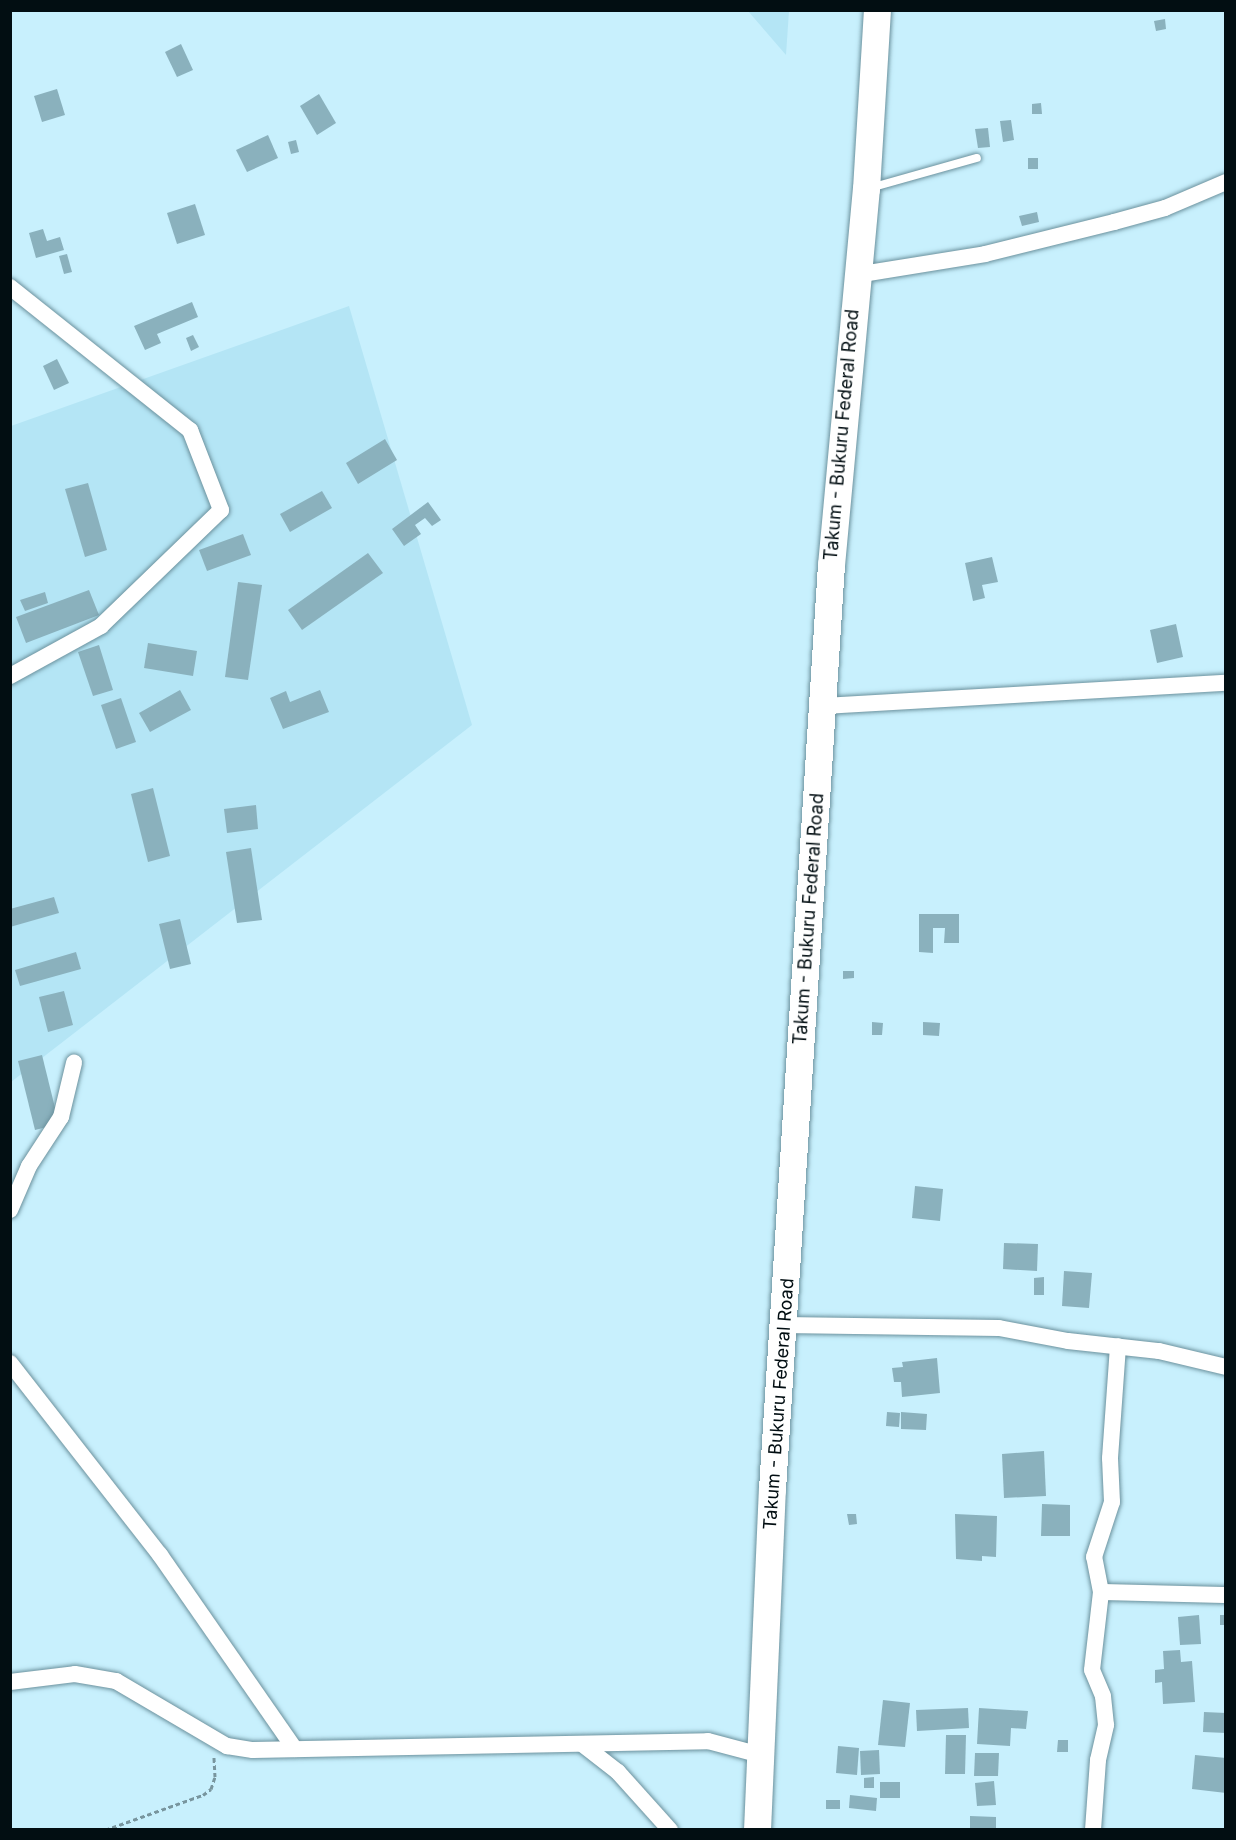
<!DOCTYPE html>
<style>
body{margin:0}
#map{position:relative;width:1236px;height:1840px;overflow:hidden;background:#c8f0fd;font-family:Inter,sans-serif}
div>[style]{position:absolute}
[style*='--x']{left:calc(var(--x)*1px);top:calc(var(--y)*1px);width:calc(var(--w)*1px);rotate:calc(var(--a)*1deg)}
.built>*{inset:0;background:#b4e5f5}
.building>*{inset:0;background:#8ab1bd}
.path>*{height:3px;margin-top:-1.5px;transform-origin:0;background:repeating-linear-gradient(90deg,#78959e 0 4.5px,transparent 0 7.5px)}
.roads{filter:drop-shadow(0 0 2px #6b919d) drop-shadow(0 0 2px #6b919d)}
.lane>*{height:8px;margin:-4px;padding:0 4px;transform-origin:4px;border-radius:4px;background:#fff}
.street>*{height:16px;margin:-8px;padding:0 8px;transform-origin:8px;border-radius:8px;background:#fff}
.primary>*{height:27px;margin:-13.5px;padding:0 13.5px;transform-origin:13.5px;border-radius:13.5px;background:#fff}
span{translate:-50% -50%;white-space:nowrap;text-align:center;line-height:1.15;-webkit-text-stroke:4.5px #fff;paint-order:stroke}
.street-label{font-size:18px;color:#020e12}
.frame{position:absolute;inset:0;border:12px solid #020e12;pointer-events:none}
</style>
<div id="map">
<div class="built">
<div style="clip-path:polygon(748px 11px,789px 11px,786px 55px)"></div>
<div style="clip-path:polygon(349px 306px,472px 725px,11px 1082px,11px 426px)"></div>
</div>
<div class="building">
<div style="clip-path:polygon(1165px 19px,1166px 29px,1156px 31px,1154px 21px)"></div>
<div style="clip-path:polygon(181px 44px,193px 70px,177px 77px,165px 52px)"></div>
<div style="clip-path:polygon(57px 89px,65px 115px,42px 122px,34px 96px)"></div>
<div style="clip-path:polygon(319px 94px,336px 123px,317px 135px,300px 106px)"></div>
<div style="clip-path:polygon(1041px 103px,1042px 114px,1032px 114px,1032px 104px)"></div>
<div style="clip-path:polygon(1011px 120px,1014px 140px,1003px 142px,1000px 121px)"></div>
<div style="clip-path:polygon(988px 128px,990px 147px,978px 148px,975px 129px)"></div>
<div style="clip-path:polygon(268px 135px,278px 158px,247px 172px,236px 150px)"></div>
<div style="clip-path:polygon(296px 140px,299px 152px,291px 154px,288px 142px)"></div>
<div style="clip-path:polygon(1028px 158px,1038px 158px,1038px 169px,1028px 169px)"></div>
<div style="clip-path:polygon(195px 204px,205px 235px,177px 244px,167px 213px)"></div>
<div style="clip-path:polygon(1037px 212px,1039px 222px,1022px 226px,1019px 216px)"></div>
<div style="clip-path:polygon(43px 229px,47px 241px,60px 237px,64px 250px,36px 258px,29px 233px)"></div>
<div style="clip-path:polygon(67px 254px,72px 272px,64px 274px,59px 256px)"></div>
<div style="clip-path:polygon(192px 302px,198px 317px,157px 334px,161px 343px,145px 350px,134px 326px)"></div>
<div style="clip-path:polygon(193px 335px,199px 347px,191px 351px,186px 338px)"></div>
<div style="clip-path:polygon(57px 359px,69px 383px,54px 390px,43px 366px)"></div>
<div style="clip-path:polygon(385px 439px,397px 460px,358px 484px,346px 463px)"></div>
<div style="clip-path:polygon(88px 483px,107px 550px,85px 557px,65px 489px)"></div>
<div style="clip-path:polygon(322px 491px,332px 508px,290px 532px,280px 514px)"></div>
<div style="clip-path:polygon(428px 502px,441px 520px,432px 526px,425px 518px,415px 525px,421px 534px,404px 546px,392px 529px)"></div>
<div style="clip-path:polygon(243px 534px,251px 555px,207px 571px,199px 550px)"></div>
<div style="clip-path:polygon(368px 553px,383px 573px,302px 630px,288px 610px)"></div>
<div style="clip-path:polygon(992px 557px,998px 582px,982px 585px,985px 598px,973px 601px,965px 563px)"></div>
<div style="clip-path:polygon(238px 582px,262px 585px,248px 680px,225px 677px)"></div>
<div style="clip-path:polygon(89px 590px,99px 615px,26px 643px,16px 617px)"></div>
<div style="clip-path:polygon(45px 592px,48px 603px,25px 611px,20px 600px)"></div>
<div style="clip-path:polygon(1176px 624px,1183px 657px,1157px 663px,1150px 630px)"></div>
<div style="clip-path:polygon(148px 643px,197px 651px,193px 676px,144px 668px)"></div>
<div style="clip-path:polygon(99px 645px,113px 690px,93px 696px,78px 652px)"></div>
<div style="clip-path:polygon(180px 690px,191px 710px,150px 732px,139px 713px)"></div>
<div style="clip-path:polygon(320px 690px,329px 712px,283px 729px,270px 698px,286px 691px,290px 702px)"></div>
<div style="clip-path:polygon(121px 698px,136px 742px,116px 749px,101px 705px)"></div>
<div style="clip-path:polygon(153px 788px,170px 856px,148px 862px,131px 794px)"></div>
<div style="clip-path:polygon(256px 805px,258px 829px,227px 833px,224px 809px)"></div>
<div style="clip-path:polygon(251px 848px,262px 920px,237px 923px,226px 852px)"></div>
<div style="clip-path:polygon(54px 897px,59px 913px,10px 927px,10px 909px)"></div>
<div style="clip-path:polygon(919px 914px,959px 914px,959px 943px,944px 943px,945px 928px,933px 928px,933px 953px,919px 952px)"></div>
<div style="clip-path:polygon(180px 919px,191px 964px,170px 969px,159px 924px)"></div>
<div style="clip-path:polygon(76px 952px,81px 969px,20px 986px,15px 970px)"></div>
<div style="clip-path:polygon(843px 971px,854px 971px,854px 978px,843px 979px)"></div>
<div style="clip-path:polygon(64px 991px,73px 1025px,48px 1032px,39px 997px)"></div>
<div style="clip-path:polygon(872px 1022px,883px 1023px,882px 1035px,872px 1035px)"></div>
<div style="clip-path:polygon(923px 1022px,940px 1023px,939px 1036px,923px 1035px)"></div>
<div style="clip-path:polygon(42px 1055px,59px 1124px,35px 1130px,18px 1061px)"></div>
<div style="clip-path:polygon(915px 1186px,943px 1189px,940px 1221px,912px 1218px)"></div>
<div style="clip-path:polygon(1004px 1243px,1038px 1244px,1037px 1271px,1003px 1269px)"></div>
<div style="clip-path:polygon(1064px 1271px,1092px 1273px,1089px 1308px,1062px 1306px)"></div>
<div style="clip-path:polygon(1044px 1277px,1044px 1295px,1034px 1295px,1034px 1278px)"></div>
<div style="clip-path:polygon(937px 1358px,940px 1393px,902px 1397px,901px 1382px,894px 1382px,892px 1368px,903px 1367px,902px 1362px)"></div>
<div style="clip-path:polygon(887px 1412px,900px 1413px,899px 1427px,886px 1426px)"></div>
<div style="clip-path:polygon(901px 1412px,927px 1414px,926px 1430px,901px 1429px)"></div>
<div style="clip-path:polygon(1044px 1451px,1046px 1496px,1004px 1498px,1002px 1454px)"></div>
<div style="clip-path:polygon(1042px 1504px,1070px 1505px,1070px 1536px,1041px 1536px)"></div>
<div style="clip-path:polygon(847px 1514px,856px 1514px,857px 1524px,849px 1525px)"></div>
<div style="clip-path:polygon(955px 1514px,997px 1516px,996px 1557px,982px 1556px,982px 1561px,956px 1559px)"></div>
<div style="clip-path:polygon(1199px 1615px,1201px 1644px,1180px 1645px,1178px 1617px)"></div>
<div style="clip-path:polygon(1220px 1615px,1226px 1615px,1226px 1625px,1220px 1625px)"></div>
<div style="clip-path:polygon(1180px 1650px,1181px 1662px,1192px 1661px,1195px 1702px,1163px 1704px,1162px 1682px,1155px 1683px,1155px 1670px,1164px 1669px,1163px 1651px)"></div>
<div style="clip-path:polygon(883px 1700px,910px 1703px,905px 1747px,878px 1745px)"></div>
<div style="clip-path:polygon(968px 1708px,969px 1728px,917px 1731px,916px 1710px)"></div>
<div style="clip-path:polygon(979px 1708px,1028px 1711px,1026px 1729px,1011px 1728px,1010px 1746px,977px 1744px)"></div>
<div style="clip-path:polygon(1204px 1712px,1226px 1713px,1226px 1733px,1203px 1732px)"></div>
<div style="clip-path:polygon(946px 1735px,966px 1735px,965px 1774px,945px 1774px)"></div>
<div style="clip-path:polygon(1058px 1740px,1068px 1740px,1068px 1752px,1057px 1752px)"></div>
<div style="clip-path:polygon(838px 1746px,859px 1748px,857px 1775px,836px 1773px)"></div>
<div style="clip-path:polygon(879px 1750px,880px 1774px,861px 1775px,860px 1751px)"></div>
<div style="clip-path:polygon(975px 1753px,999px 1753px,998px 1776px,974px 1776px)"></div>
<div style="clip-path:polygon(1195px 1755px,1226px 1758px,1226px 1793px,1192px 1789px)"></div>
<div style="clip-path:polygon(874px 1777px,874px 1788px,864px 1788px,864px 1778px)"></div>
<div style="clip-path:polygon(994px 1781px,996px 1805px,977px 1806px,975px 1783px)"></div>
<div style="clip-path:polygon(880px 1782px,900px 1782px,900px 1798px,880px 1798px)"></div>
<div style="clip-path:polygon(850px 1795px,877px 1798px,876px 1811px,849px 1808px)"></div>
<div style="clip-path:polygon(826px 1800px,840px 1800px,840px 1809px,826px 1809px)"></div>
<div style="clip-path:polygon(970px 1816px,996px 1817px,996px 1830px,970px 1829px)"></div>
</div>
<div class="path">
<div style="--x:105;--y:1830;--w:104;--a:-19.7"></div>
<div style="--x:203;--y:1795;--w:10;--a:-37"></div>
<div style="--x:211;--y:1789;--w:13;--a:-72"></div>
<div style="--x:215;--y:1777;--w:21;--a:-93"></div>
</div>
<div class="roads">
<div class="lane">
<div style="--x:870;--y:188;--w:111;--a:-15.7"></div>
</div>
<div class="street">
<div style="--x:856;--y:275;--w:131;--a:-9.2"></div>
<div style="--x:985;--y:254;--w:133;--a:-13.9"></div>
<div style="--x:1114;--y:222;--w:53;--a:-15.4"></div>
<div style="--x:1165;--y:208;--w:66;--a:-23.1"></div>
<div style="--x:10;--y:287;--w:230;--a:38.5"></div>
<div style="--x:190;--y:430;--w:86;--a:68.8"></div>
<div style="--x:221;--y:510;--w:167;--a:136"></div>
<div style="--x:101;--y:626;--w:104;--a:151.2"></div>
<div style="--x:823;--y:706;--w:404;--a:-3.3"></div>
<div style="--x:10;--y:1210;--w:48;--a:-66.6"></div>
<div style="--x:29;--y:1166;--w:59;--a:-56.9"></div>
<div style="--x:61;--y:1117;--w:56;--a:-76.5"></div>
<div style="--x:783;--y:1325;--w:216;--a:0.8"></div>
<div style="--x:999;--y:1328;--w:70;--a:10.7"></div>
<div style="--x:1068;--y:1341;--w:92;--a:6.3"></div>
<div style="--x:1159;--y:1351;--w:69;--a:13.4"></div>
<div style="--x:10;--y:1363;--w:244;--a:52"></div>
<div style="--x:160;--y:1555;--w:236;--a:55.2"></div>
<div style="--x:1101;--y:1592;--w:125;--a:1.4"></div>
<div style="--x:10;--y:1682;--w:65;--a:-7"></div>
<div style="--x:75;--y:1674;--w:42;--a:9.7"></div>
<div style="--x:116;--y:1681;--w:129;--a:30.4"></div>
<div style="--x:227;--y:1746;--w:26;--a:9"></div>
<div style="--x:253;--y:1750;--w:455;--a:-1.1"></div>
<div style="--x:708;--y:1741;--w:55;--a:14.8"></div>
<div style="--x:582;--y:1744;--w:46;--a:37.9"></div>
<div style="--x:618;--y:1772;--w:78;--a:48.1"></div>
<div style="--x:1093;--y:1830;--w:70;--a:-85.9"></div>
<div style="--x:1098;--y:1760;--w:36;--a:-77"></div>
<div style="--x:1106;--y:1725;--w:29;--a:-96"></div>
<div style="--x:1103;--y:1696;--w:28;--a:-113"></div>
<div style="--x:1092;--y:1670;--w:79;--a:-83.4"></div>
<div style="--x:1101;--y:1592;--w:36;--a:-101"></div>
<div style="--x:1094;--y:1557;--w:58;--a:-71.9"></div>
<div style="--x:1112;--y:1502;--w:44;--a:-92.6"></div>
<div style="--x:1110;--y:1458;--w:112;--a:-85.9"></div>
</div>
<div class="primary">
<div style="--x:757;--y:1830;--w:341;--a:-87.5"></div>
<div style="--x:772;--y:1489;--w:926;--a:-86.35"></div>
<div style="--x:831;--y:565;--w:378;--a:-84.7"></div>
<div style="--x:866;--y:189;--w:179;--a:-86.5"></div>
</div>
</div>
<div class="street-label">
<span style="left:842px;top:435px;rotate:-85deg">Takum - Bukuru Federal Road</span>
<span style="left:809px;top:919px;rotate:-86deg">Takum - Bukuru Federal Road</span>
<span style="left:779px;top:1404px;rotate:-86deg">Takum - Bukuru Federal Road</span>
</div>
<div class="frame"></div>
</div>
